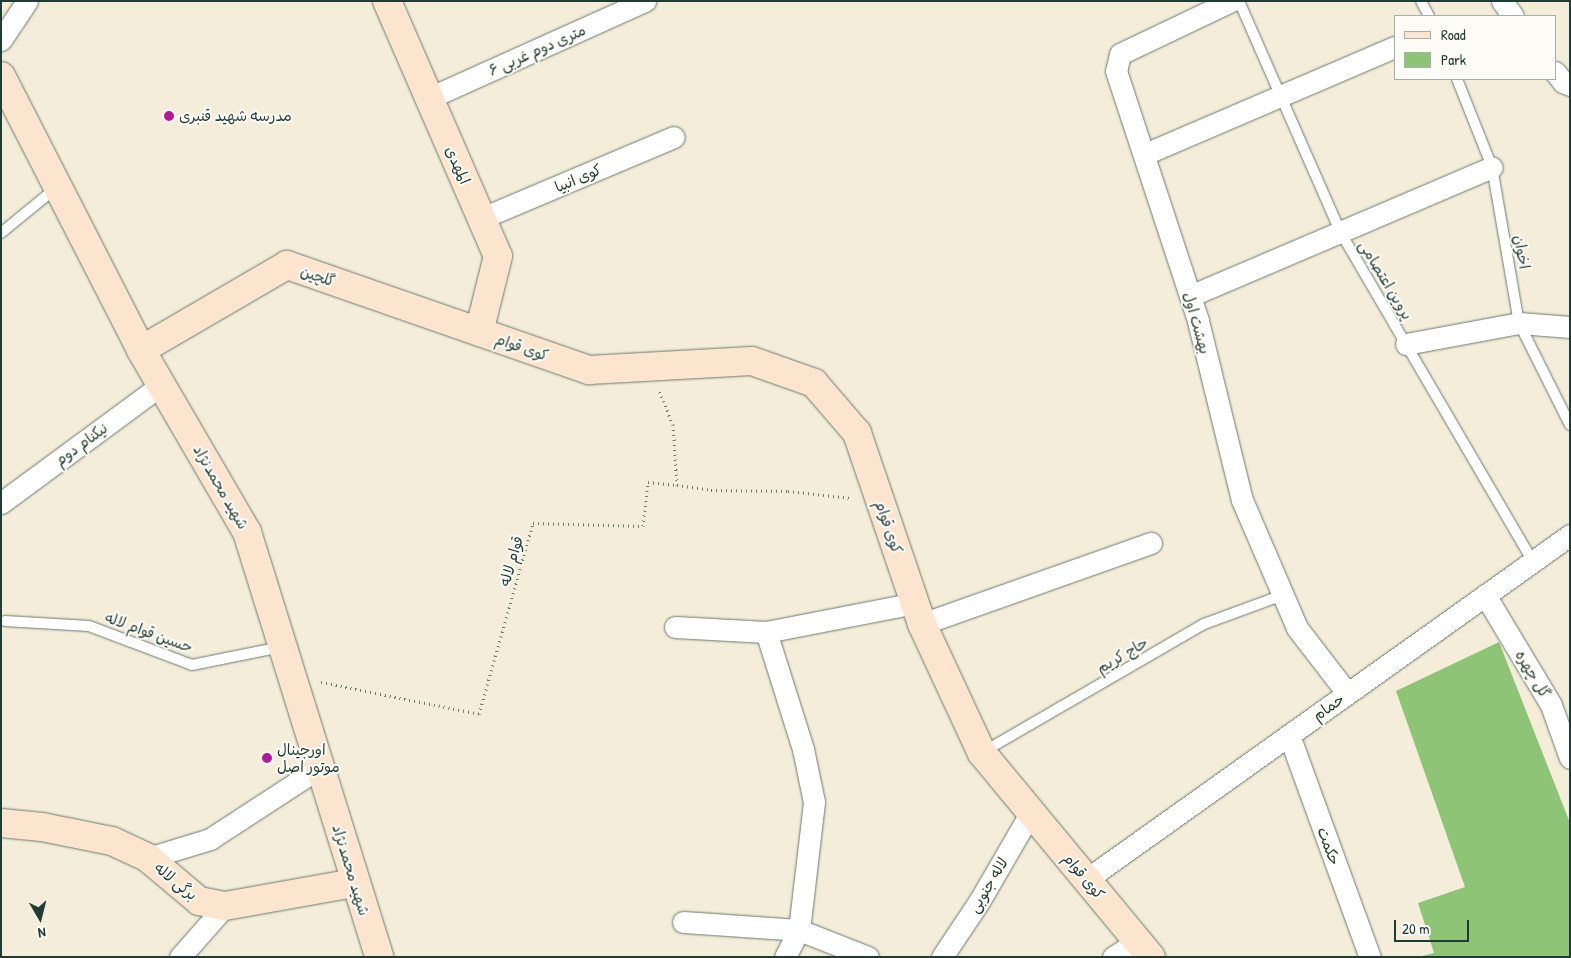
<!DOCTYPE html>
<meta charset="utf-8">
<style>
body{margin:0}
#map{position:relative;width:1571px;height:958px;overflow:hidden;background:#f4edd9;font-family:"Patrick Hand","Playpen Sans Arabic",sans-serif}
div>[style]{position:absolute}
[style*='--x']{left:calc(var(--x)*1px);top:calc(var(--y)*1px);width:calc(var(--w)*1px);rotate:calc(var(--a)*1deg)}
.green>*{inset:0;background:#8ec476}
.path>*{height:3px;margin-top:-1.5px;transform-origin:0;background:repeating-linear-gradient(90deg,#6a7b6e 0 1px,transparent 0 5px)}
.roads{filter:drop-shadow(0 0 1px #6a7b6e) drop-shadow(0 0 1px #6a7b6e)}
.lane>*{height:10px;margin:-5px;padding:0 5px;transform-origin:5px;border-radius:5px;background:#fff}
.street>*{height:21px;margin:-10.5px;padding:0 10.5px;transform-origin:10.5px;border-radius:10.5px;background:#fff}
.secondary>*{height:28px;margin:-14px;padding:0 14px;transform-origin:14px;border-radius:14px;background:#fce5cf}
.dots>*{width:14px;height:14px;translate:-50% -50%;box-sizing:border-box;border:2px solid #fdfcf7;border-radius:50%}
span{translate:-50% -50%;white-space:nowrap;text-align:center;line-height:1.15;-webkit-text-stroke:4px #fdfcf7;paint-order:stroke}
.street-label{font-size:15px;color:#1f3d34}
.poi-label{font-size:15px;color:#1f3d34}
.left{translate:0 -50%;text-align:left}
.frame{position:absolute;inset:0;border:2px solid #1f3d34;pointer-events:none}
.legend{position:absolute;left:1394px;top:15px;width:162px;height:65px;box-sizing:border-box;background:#fdfcf7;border:1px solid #a4b0a9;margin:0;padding:6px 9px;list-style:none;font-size:15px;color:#1f3d34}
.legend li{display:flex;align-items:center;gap:10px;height:25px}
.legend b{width:25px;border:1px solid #a4b0a9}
.north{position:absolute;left:15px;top:893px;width:50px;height:50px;-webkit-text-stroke:4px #fdfcf7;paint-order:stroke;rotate:172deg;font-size:14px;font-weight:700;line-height:20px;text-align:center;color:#1f3d34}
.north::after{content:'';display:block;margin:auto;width:18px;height:22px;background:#1f3d34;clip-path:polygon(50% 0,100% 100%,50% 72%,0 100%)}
.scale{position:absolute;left:1394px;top:920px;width:75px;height:22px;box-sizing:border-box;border:2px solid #1f3d34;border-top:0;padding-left:6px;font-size:15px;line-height:18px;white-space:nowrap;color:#1f3d34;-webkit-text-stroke:4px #fdfcf7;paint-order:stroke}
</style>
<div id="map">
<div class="green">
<div style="clip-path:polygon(1499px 642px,1570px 823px,1570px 957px,1418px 957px,1434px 953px,1418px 903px,1465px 887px,1396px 691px)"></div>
</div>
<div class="path">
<div style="--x:677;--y:485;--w:34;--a:8"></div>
<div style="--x:711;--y:490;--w:77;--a:0.7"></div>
<div style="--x:788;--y:491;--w:63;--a:6.3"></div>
<div style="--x:321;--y:682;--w:161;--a:11.4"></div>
<div style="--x:479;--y:714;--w:198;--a:-74.2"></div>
<div style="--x:533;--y:523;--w:110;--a:1.6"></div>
<div style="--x:643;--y:526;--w:44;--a:-83.5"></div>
<div style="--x:648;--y:482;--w:29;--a:6"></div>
<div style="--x:677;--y:485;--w:60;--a:-93.8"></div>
<div style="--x:673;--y:425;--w:37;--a:-112"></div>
</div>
<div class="roads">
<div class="lane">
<div style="--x:1239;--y:1;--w:253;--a:66.3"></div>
<div style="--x:1341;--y:233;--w:380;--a:59.7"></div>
<div style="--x:1421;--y:1;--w:17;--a:62"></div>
<div style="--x:1457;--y:79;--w:95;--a:68.3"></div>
<div style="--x:1492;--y:167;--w:158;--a:80.2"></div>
<div style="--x:1519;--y:323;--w:114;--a:63.4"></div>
<div style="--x:1;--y:233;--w:71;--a:-39.3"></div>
<div style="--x:5;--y:621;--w:84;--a:3.4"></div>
<div style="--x:89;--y:626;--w:110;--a:20.7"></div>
<div style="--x:192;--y:665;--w:91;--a:-11.4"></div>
<div style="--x:983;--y:752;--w:255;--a:-30.1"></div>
<div style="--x:1204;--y:624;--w:84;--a:-20.2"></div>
</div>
<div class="street">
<div style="--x:1231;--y:1;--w:123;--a:154.5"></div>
<div style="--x:1120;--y:54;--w:17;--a:103"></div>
<div style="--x:1116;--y:71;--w:263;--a:71.8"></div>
<div style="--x:1198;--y:321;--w:184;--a:76.2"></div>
<div style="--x:1242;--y:500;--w:139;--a:66.7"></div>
<div style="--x:1297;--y:628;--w:82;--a:52.4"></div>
<div style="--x:1502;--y:1;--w:19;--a:54"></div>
<div style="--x:1;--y:40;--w:47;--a:-56.3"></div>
<div style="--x:1555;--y:72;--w:13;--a:51"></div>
<div style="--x:1563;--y:82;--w:8;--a:23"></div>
<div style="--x:429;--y:98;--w:237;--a:-24.2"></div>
<div style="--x:1145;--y:154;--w:272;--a:-23.2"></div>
<div style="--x:482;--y:218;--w:208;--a:-22.9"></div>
<div style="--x:1190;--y:296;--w:328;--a:-23.1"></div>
<div style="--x:1406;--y:344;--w:115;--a:-10.5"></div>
<div style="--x:1519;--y:323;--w:51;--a:4.5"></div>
<div style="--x:1;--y:503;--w:199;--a:-36.4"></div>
<div style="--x:1485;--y:595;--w:128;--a:59"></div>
<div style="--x:1551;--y:705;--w:56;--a:70.3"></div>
<div style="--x:922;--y:624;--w:243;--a:-19.5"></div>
<div style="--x:675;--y:627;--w:91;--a:3.1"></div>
<div style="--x:766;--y:632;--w:152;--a:-11"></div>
<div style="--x:1289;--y:735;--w:236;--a:70"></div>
<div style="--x:148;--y:858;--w:65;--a:-17"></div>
<div style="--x:210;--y:839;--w:130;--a:-33.1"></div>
<div style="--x:1087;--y:879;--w:593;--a:-35.46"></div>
<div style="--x:683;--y:922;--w:116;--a:3.9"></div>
<div style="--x:799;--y:930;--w:129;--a:-83.3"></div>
<div style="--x:814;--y:802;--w:54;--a:-101.7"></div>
<div style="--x:803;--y:749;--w:123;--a:-107.5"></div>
<div style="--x:180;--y:957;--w:68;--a:-48.6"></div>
<div style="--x:785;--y:957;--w:30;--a:-63"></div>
<div style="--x:799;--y:930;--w:74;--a:21.4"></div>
<div style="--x:942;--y:957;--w:69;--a:-56.3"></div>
<div style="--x:980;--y:900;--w:102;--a:-59.9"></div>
<div style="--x:1113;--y:957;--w:30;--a:-33"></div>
</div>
<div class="secondary">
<div style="--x:387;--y:1;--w:278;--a:66.5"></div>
<div style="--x:498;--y:256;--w:78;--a:104"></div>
<div style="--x:1;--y:76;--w:308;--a:62.9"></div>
<div style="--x:141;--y:350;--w:211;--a:59.8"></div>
<div style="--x:247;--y:532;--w:445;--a:72.7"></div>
<div style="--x:141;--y:350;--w:169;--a:-30.2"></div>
<div style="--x:287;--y:265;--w:320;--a:19.2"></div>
<div style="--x:589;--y:370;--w:163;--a:-3.2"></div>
<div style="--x:752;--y:361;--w:66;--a:19.5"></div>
<div style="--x:814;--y:383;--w:66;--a:49.3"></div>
<div style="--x:857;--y:433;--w:202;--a:71.2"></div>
<div style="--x:922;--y:624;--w:142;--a:65.1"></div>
<div style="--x:982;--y:753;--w:265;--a:50.4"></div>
<div style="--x:1;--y:823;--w:41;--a:5.6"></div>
<div style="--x:42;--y:827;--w:71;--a:11.3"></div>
<div style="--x:112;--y:841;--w:40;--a:25"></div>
<div style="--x:148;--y:858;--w:67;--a:40.1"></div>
<div style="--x:199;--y:901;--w:26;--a:11"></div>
<div style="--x:225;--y:906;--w:131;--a:-10.1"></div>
</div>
</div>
<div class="dots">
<div style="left:169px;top:116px;background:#b5179e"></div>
<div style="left:267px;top:758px;background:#b5179e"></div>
</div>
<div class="street-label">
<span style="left:537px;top:50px;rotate:-24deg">۶ متری دوم غربی</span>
<span style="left:458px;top:165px;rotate:66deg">المهدی</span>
<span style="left:578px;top:178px;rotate:-23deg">کوی انبیا</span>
<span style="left:1522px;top:252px;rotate:80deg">اخوان</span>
<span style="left:318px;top:276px;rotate:19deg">گلچین</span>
<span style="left:1386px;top:280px;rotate:59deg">پروین اعتصامی</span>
<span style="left:1197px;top:323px;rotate:74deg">بهشت اول</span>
<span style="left:522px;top:347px;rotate:19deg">کوی قوام</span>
<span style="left:81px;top:444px;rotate:-36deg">نیکنام دوم</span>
<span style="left:221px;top:487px;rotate:60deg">شهید محمدنژاد</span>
<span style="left:889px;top:527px;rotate:71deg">کوی قوام</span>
<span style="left:511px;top:561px;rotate:-74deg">قوام لاله</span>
<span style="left:149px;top:632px;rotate:20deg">حسین قوام لاله</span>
<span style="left:1122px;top:655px;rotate:-30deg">حاج کریم</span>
<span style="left:1533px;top:674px;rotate:59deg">گل چهره</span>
<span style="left:1328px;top:707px;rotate:-35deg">حمام</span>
<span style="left:1329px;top:846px;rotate:70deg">حکمت</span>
<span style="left:351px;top:870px;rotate:73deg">شهید محمدنژاد</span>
<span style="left:1084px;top:876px;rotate:50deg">کوی قوام</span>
<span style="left:176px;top:881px;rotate:39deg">برگی لاله</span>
<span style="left:988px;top:885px;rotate:-59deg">لاله جنوبی</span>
</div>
<div class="poi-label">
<span class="left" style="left:179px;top:116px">مدرسه شهید قنبری</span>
<span class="left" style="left:277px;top:758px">اورجینال<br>موتور اصل</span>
</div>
<div class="frame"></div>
<ul class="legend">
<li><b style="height:6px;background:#fce5cf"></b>Road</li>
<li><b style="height:14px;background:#8ec476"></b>Park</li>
</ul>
<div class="north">N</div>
<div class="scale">20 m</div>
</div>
